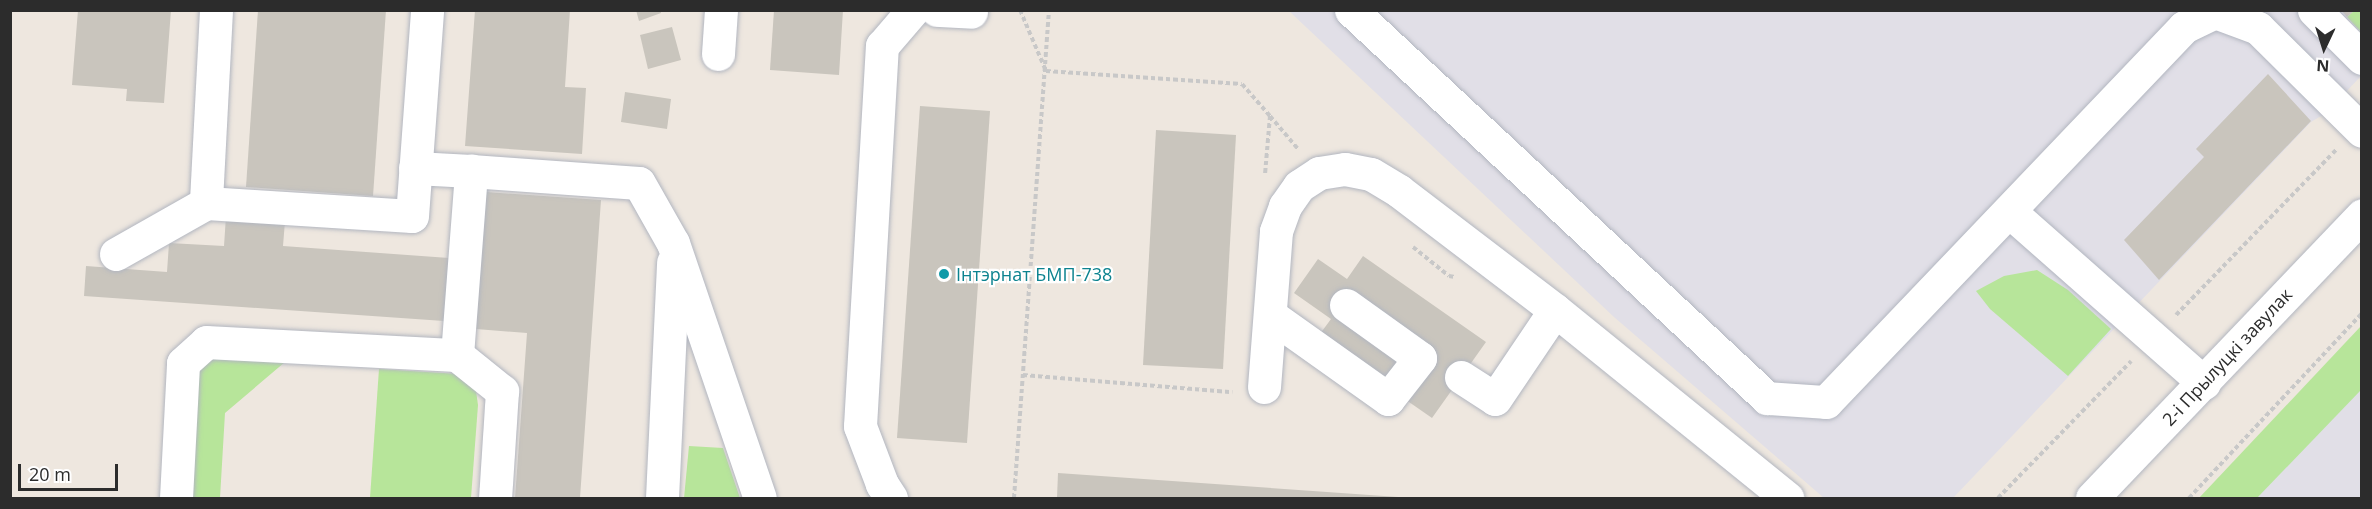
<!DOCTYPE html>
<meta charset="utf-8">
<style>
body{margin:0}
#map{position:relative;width:2372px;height:509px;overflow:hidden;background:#eee7df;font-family:"Open Sans",sans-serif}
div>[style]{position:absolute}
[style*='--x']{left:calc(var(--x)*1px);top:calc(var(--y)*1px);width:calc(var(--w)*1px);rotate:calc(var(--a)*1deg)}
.industrial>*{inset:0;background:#e1dfe7}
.green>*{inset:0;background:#b7e59a}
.building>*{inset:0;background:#c9c5bd}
.path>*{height:4px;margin-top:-2px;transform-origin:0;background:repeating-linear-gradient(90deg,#c8c8c8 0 4.5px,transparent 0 7.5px)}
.roads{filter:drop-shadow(0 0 2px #b2b6c0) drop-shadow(0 0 2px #b2b6c0)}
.minor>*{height:33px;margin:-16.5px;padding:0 16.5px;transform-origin:16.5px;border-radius:16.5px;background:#fff}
.dots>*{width:16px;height:16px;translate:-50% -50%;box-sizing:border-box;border:3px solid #fff;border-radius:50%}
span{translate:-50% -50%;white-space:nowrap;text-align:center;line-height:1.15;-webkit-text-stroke:4.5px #fff;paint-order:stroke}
.culture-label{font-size:18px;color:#0d838f}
.left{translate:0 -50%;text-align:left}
.street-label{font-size:18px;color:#2c2c2c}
.frame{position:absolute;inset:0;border:12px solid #2c2c2c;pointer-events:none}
.north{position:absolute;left:2294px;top:18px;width:60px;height:60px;-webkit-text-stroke:4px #fff;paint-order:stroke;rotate:184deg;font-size:16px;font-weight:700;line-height:24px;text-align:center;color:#2c2c2c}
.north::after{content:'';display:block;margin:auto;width:21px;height:27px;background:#2c2c2c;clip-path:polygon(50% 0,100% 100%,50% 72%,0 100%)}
.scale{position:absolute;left:18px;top:464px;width:100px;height:27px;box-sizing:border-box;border:3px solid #2c2c2c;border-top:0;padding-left:8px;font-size:18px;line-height:21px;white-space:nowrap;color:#2c2c2c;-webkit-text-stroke:4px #fff;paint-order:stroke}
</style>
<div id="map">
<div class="industrial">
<div style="clip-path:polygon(1289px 11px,2361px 11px,2361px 76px,2326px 113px,2311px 122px,1953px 498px,1824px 498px,1614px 317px)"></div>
<div style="clip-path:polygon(2361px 366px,2361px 498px,2236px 498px)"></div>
</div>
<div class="green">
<div style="clip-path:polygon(2355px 10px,2361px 11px,2361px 32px,2347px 17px)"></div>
<div style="clip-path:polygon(2037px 270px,2068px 290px,2111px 329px,2068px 376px,1990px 309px,1976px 291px,2004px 276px)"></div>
<div style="clip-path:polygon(2361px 326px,2361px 390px,2257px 498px,2199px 498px)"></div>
<div style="clip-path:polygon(227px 350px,285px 362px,225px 413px,220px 498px,181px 498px,189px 379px,203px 361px)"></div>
<div style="clip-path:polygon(379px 369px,459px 374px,475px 384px,478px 405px,471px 498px,370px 498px)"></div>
<div style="clip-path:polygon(689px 446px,723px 448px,740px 498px,684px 498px)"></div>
</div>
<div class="building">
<div style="clip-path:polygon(78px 10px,171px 10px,164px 103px,126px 101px,127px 89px,72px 85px)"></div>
<div style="clip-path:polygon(258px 10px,386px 10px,373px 196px,246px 187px)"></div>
<div style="clip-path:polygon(475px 10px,570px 10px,565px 87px,586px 88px,582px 154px,465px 146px)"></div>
<div style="clip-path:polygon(636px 10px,660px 10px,661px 13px,639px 21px)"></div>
<div style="clip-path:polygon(774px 10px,843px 10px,839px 75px,770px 70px)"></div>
<div style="clip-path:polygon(2341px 10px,2355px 10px,2347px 17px)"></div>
<div style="clip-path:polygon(672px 27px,681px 60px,648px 69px,640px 35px)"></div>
<div style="clip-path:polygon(2268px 74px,2311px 121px,2159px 280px,2124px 240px,2204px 157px,2196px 149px)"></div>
<div style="clip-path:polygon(625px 92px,671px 99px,667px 129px,621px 122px)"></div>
<div style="clip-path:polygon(920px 106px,990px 111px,967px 443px,897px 438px)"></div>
<div style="clip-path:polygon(1156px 130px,1236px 135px,1223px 369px,1143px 365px)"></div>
<div style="clip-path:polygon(486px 192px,601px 200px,580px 498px,515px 498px,527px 333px,476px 329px)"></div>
<div style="clip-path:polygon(226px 216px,285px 221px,283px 246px,449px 258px,444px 321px,84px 296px,86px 266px,167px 272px,169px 243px,224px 246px)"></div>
<div style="clip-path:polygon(1363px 256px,1486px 342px,1432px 418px,1317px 338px,1331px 319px,1294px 293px,1318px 259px,1347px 279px)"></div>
<div style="clip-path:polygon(1058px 473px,1398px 497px,1397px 498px,1057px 498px)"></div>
</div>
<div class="path">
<div style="--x:1020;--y:10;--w:66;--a:66.9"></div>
<div style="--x:1046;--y:71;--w:196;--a:3.8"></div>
<div style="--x:1242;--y:84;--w:43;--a:48.8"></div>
<div style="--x:1270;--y:116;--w:58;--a:94.9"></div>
<div style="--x:1270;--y:116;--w:43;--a:49.7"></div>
<div style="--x:1413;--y:247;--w:46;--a:38.9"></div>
<div style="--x:1449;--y:276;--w:6;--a:9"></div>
<div style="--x:2176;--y:315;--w:230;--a:-45.9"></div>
<div style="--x:1023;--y:375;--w:210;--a:4.7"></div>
<div style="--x:1014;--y:498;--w:489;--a:-85.9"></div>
<div style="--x:1998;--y:498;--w:191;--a:-45.8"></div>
<div style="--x:2189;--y:498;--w:253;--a:-46.9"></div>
</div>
<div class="roads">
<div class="minor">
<div style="--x:216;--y:10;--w:193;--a:93"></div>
<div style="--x:206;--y:203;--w:206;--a:3.6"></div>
<div style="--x:412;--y:216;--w:207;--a:-85.8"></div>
<div style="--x:937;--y:10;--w:34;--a:3"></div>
<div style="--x:1351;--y:10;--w:569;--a:43.01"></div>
<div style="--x:1767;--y:398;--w:59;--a:3.9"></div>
<div style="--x:1826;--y:402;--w:518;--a:-46.33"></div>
<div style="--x:2184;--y:27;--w:34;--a:-26"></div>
<div style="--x:2215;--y:12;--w:46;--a:20.4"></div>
<div style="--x:2258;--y:28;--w:146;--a:44.7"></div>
<div style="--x:2314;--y:10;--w:68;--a:45"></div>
<div style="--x:718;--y:54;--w:44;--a:-86.1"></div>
<div style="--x:415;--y:168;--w:56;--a:3.1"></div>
<div style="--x:2009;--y:211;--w:260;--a:41.4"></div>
<div style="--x:116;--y:254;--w:103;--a:-29.5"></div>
<div style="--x:1270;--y:315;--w:145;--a:35.4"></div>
<div style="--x:1388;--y:399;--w:52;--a:-52"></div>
<div style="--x:1420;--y:358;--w:91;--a:-144.4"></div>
<div style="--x:457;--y:355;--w:185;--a:-85.6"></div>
<div style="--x:471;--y:171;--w:168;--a:4.1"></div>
<div style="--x:639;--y:183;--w:69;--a:60.5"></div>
<div style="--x:673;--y:243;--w:269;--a:71.2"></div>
<div style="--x:1461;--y:377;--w:40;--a:32.9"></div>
<div style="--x:1495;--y:399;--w:107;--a:-56"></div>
<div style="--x:1264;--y:387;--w:156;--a:-85.6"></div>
<div style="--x:1276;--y:231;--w:27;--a:-70"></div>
<div style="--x:1285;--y:206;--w:24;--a:-55"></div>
<div style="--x:1299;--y:186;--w:24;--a:-33"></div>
<div style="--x:1319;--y:173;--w:26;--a:-9"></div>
<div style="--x:1345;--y:169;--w:26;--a:11"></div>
<div style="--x:1371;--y:174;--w:33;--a:31"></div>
<div style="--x:1399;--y:191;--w:196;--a:37.3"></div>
<div style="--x:1555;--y:310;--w:299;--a:39"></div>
<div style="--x:176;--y:498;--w:135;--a:-87"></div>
<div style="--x:183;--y:363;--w:31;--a:-42"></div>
<div style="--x:206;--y:342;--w:251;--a:3"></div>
<div style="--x:457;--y:355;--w:58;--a:38.7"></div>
<div style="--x:502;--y:391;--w:107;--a:93.7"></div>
<div style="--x:662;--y:498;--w:236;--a:-87.3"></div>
<div style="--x:891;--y:498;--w:17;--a:-123"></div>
<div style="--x:882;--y:484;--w:62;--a:-110.8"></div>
<div style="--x:860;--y:426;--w:381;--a:-86.7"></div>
<div style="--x:882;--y:46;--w:48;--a:-49.3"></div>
<div style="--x:2092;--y:498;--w:391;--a:-46.3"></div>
</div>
</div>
<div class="dots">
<div style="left:944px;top:274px;background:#0f9aa8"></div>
</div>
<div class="culture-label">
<span class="left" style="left:956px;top:274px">Інтэрнат БМП-738</span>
</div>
<div class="street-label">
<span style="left:2227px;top:357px;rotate:-47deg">2-і Прылуцкі завулак</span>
</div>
<div class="frame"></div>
<div class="north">N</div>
<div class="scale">20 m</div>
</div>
